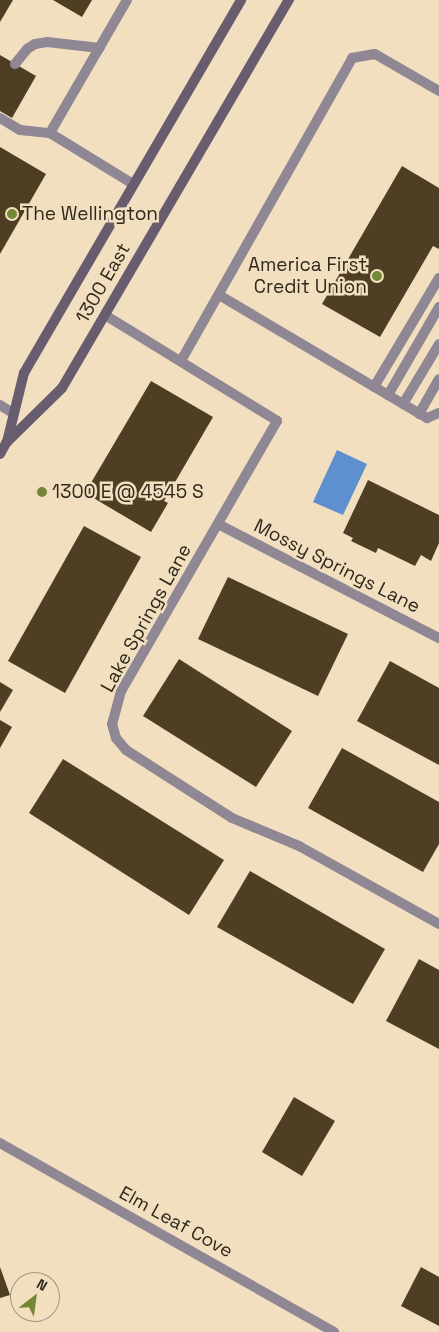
<!DOCTYPE html>
<style>
body{margin:0}
#map{position:relative;width:439px;height:1332px;overflow:hidden;background:#f1dfc0;font-family:"Space Grotesk",sans-serif}
div>[style]{position:absolute}
[style*='--x']{left:calc(var(--x)*1px);top:calc(var(--y)*1px);width:calc(var(--w)*1px);rotate:calc(var(--a)*1deg)}
.water>*{inset:0;background:#5e8fcf}
.building>*{inset:0;background:#4e3f24}
.service>*{height:10px;margin:-5px;padding:0 5px;transform-origin:5px;border-radius:5px;background:#8f8794}
.minor>*{height:10px;margin:-5px;padding:0 5px;transform-origin:5px;border-radius:5px;background:#8f8794}
.secondary>*{height:10px;margin:-5px;padding:0 5px;transform-origin:5px;border-radius:5px;background:#685d6f}
.dots>*{width:14px;height:14px;translate:-50% -50%;box-sizing:border-box;border:2px solid #f1dfc0;border-radius:50%}
span{translate:-50% -50%;white-space:nowrap;text-align:center;line-height:1.15;-webkit-text-stroke:5px #f1dfc0;paint-order:stroke}
.poi-label{font-size:19px;color:#2f281c}
.left{translate:0 -50%;text-align:left}
.right{translate:-100% -50%;text-align:right}
.street-label{font-size:19px;color:#2f281c}
.north{position:absolute;left:10px;top:1272px;width:50px;height:50px;box-sizing:border-box;background:#f1dfc0;border:1px solid #a3967e;border-radius:50%;rotate:30deg;font-size:14px;font-weight:700;line-height:20px;text-align:center;color:#2f281c}
.north::after{content:'';display:block;margin:auto;width:18px;height:22px;background:#748737;clip-path:polygon(50% 0,100% 100%,50% 72%,0 100%)}
</style>
<div id="map">
<div class="water">
<div style="clip-path:polygon(337px 450px,367px 464px,343px 515px,313px 502px)"></div>
</div>
<div class="building">
<div style="clip-path:polygon(0 0,13px 0,0 22px)"></div>
<div style="clip-path:polygon(53px 0,92px 0,82px 17px)"></div>
<div style="clip-path:polygon(0 55px,36px 76px,12px 118px,0 111px)"></div>
<div style="clip-path:polygon(0 147px,46px 174px,0 254px)"></div>
<div style="clip-path:polygon(402px 166px,439px 188px,439px 249px,433px 246px,380px 337px,322px 304px)"></div>
<div style="clip-path:polygon(151px 381px,213px 417px,164px 501px,168px 503px,151px 532px,85px 493px)"></div>
<div style="clip-path:polygon(368px 480px,439px 515px,439px 543px,431px 561px,421px 555px,415px 566px,378px 548px,376px 553px,351px 541px,353px 538px,343px 533px)"></div>
<div style="clip-path:polygon(84px 526px,141px 557px,65px 693px,8px 661px)"></div>
<div style="clip-path:polygon(228px 577px,348px 634px,318px 696px,198px 639px)"></div>
<div style="clip-path:polygon(179px 659px,292px 731px,256px 787px,143px 716px)"></div>
<div style="clip-path:polygon(390px 661px,439px 688px,439px 765px,357px 721px)"></div>
<div style="clip-path:polygon(0 682px,13px 690px,0 712px)"></div>
<div style="clip-path:polygon(0 720px,12px 727px,0 748px)"></div>
<div style="clip-path:polygon(342px 748px,439px 802px,439px 844px,423px 872px,308px 808px)"></div>
<div style="clip-path:polygon(63px 759px,224px 860px,189px 915px,29px 813px)"></div>
<div style="clip-path:polygon(250px 871px,385px 949px,353px 1004px,217px 927px)"></div>
<div style="clip-path:polygon(419px 959px,439px 970px,439px 1049px,386px 1021px)"></div>
<div style="clip-path:polygon(294px 1097px,335px 1121px,302px 1176px,262px 1152px)"></div>
<div style="clip-path:polygon(0 1267px,10px 1295px,0 1298px)"></div>
<div style="clip-path:polygon(421px 1267px,439px 1277px,439px 1326px,401px 1306px)"></div>
</div>
<div class="service">
<div style="--x:127;--y:0;--w:154;--a:120.1"></div>
<div style="--x:50;--y:133;--w:97;--a:31.6"></div>
<div style="--x:15;--y:64;--w:19;--a:-51"></div>
<div style="--x:27;--y:49;--w:9;--a:-32"></div>
<div style="--x:35;--y:44;--w:12;--a:-9"></div>
<div style="--x:47;--y:42;--w:53;--a:6.5"></div>
<div style="--x:0;--y:118;--w:23;--a:31"></div>
<div style="--x:20;--y:130;--w:30;--a:6"></div>
<div style="--x:219;--y:295;--w:242;--a:30.6"></div>
<div style="--x:427;--y:418;--w:13;--a:-23"></div>
<div style="--x:182;--y:359;--w:346;--a:-60.5"></div>
<div style="--x:352;--y:58;--w:23;--a:-10"></div>
<div style="--x:375;--y:54;--w:74;--a:30"></div>
<div style="--x:374;--y:387;--w:127;--a:-59.2"></div>
<div style="--x:388;--y:395;--w:102;--a:-59.9"></div>
<div style="--x:403;--y:404;--w:70;--a:-59"></div>
<div style="--x:0;--y:405;--w:15;--a:32"></div>
<div style="--x:419;--y:414;--w:40;--a:-60.3"></div>
</div>
<div class="minor">
<div style="--x:105;--y:315;--w:202;--a:31.6"></div>
<div style="--x:277;--y:421;--w:312;--a:120"></div>
<div style="--x:121;--y:691;--w:34;--a:105"></div>
<div style="--x:112;--y:724;--w:15;--a:74"></div>
<div style="--x:116;--y:738;--w:16;--a:50"></div>
<div style="--x:126;--y:750;--w:126;--a:32.7"></div>
<div style="--x:232;--y:818;--w:73;--a:22.7"></div>
<div style="--x:299;--y:846;--w:160;--a:29.1"></div>
<div style="--x:218;--y:524;--w:249;--a:27.3"></div>
<div style="--x:0;--y:1143;--w:384;--a:29.5"></div>
</div>
<div class="secondary">
<div style="--x:7;--y:442;--w:71;--a:-76.2"></div>
<div style="--x:24;--y:373;--w:432;--a:-59.8"></div>
<div style="--x:0;--y:454;--w:13;--a:-61"></div>
<div style="--x:6;--y:443;--w:78;--a:-44.5"></div>
<div style="--x:62;--y:388;--w:450;--a:-59.7"></div>
</div>
<div class="dots">
<div style="left:12px;top:214px;background:#748737"></div>
<div style="left:377px;top:276px;background:#748737"></div>
<div style="left:42px;top:492px;background:#748737"></div>
</div>
<div class="poi-label">
<span class="left" style="left:22px;top:214px">The Wellington</span>
<span class="right" style="left:367px;top:276px">America First<br>Credit Union</span>
<span class="left" style="left:52px;top:492px">1300 E @ 4545 S</span>
</div>
<div class="street-label">
<span style="left:103px;top:283px;rotate:-60deg">1300 East</span>
<span style="left:337px;top:566px;rotate:27deg">Mossy Springs Lane</span>
<span style="left:146px;top:618px;rotate:-61deg">Lake Springs Lane</span>
<span style="left:176px;top:1222px;rotate:29deg">Elm Leaf Cove</span>
</div>
<div class="north">N</div>
</div>
